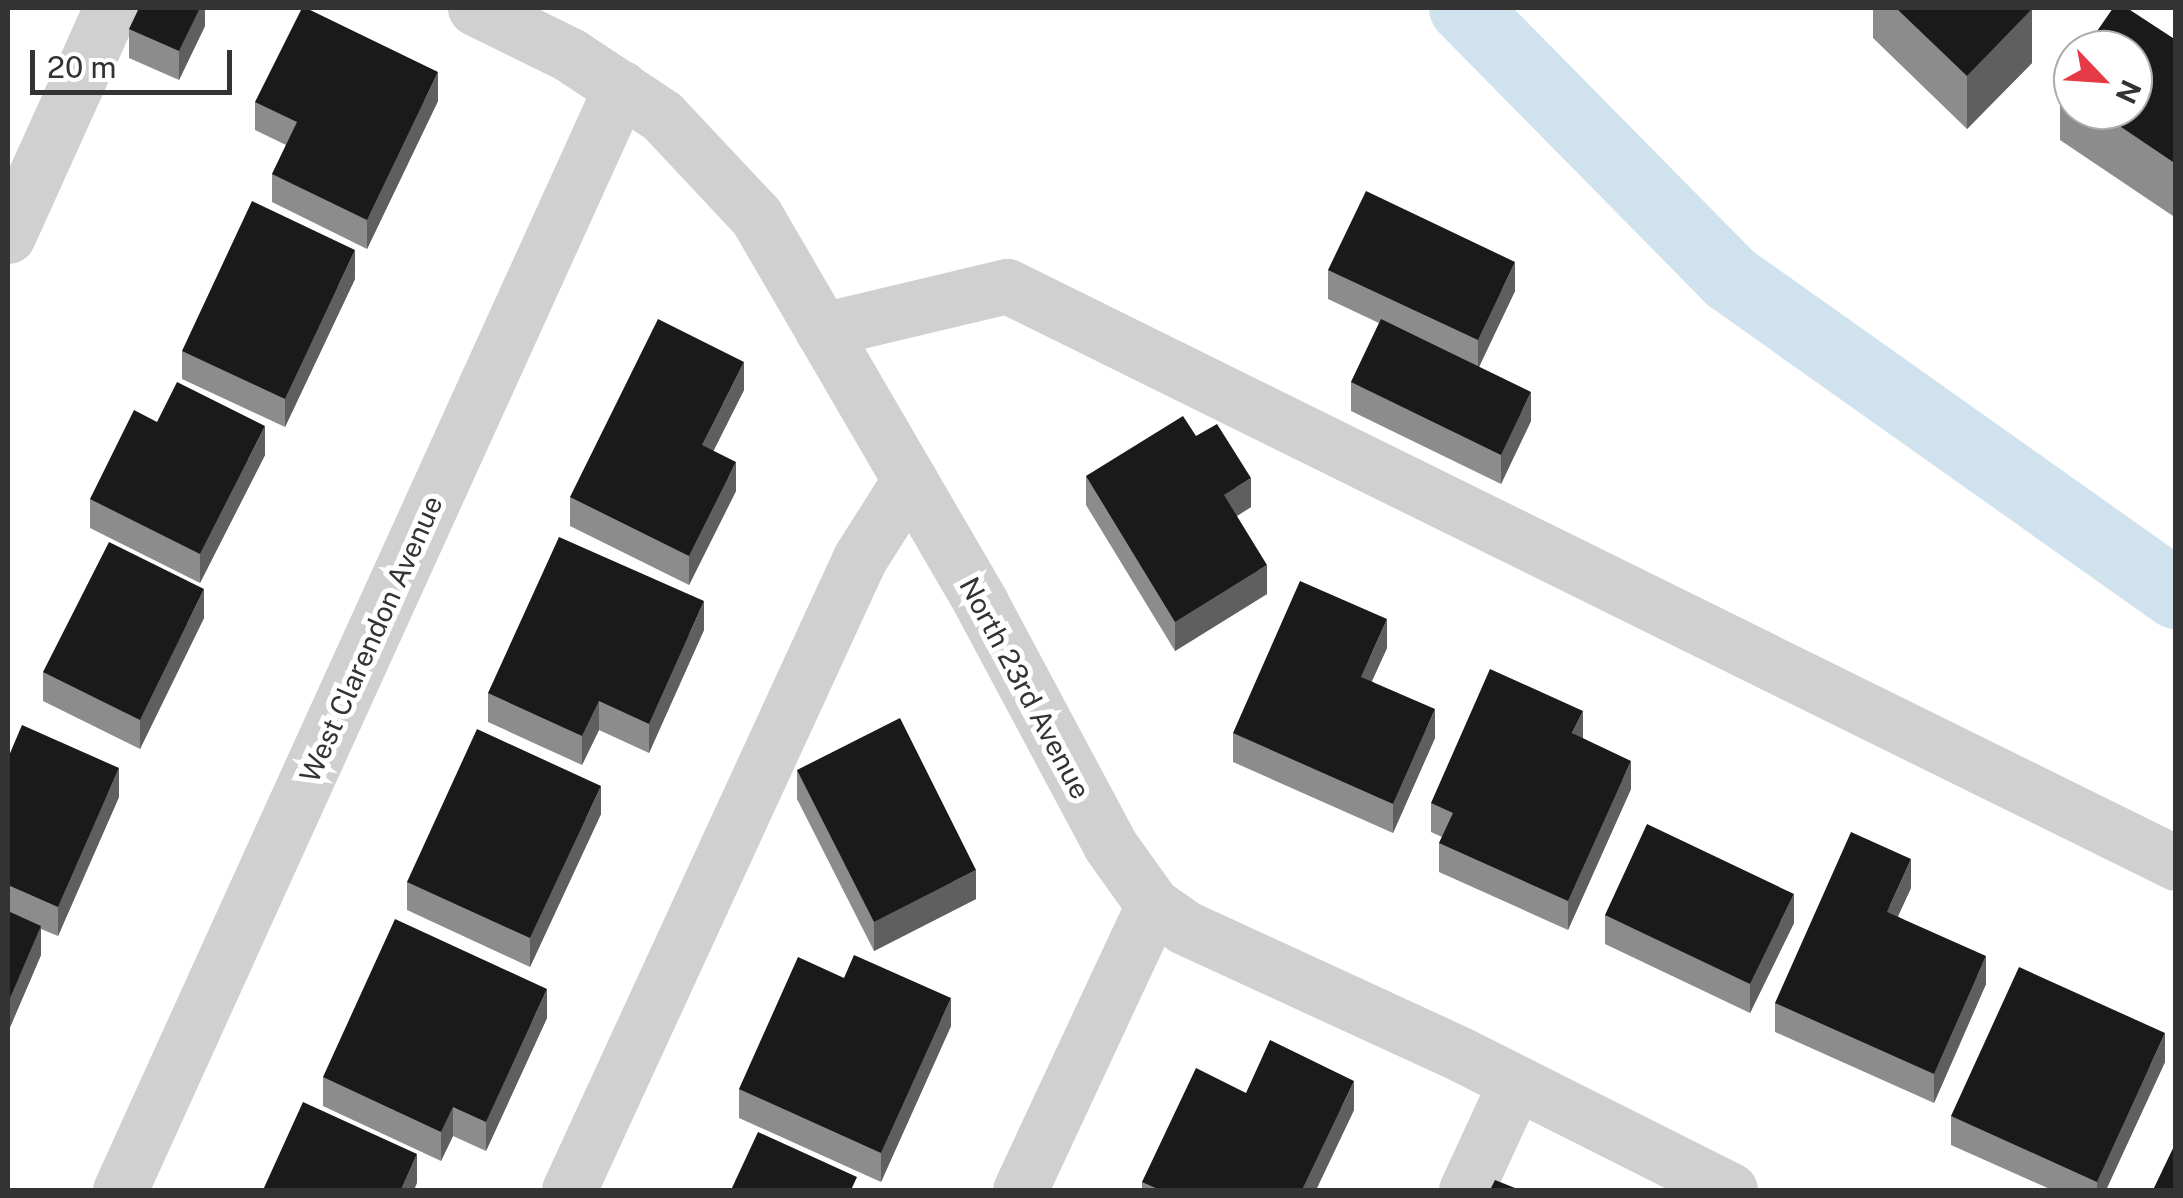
<!DOCTYPE html>
<style>
body{margin:0}
#map{position:relative;width:2183px;height:1198px;overflow:hidden;background:#fff;font-family:"Public Sans",sans-serif}
div>[style]{position:absolute}
[style*='--x']{left:calc(var(--x)*1px);top:calc(var(--y)*1px);width:calc(var(--w)*1px);rotate:calc(var(--a)*1deg)}
.canal>*{height:70px;margin:-35px;padding:0 35px;transform-origin:35px;border-radius:35px;background:#cfe2ee}
.minor>*{height:55px;margin:-27.5px;padding:0 27.5px;transform-origin:27.5px;border-radius:27.5px;background:#d0d0d0}
.wall>*{inset:0;background:#8c8c8c}
.shaded-wall>*{inset:0;background:#5f5f5f}
.building>*{inset:0;background:#1a1a1a}
span{translate:-50% -50%;white-space:nowrap;text-align:center;line-height:1.15;-webkit-text-stroke:10px #fff;paint-order:stroke}
.street-label{font-size:28px;color:#333}
.frame{position:absolute;inset:0;border:10px solid #333;pointer-events:none}
.north{position:absolute;left:2053px;top:30px;width:100px;height:100px;box-sizing:border-box;background:#fff;border:2px solid #adadad;border-radius:50%;rotate:115deg;font-size:28px;font-weight:700;line-height:40px;text-align:center;color:#333}
.north::after{content:'';display:block;margin:auto;width:35px;height:45px;background:#e63946;clip-path:polygon(50% 0,100% 100%,50% 72%,0 100%)}
.scale{position:absolute;left:30px;top:50px;width:202px;height:45px;box-sizing:border-box;border:5px solid #333;border-top:0;padding-left:12px;font-size:30px;line-height:35px;white-space:nowrap;color:#333;-webkit-text-stroke:8px #fff;paint-order:stroke}
</style>
<div id="map">
<div class="canal">
<div style="--x:1464;--y:8;--w:379;--a:45.4"></div>
<div style="--x:1730;--y:278;--w:547;--a:35.32"></div>
</div>
<div class="minor">
<div style="--x:475;--y:8;--w:106;--a:26.3"></div>
<div style="--x:570;--y:55;--w:110;--a:33.5"></div>
<div style="--x:662;--y:116;--w:137;--a:46.8"></div>
<div style="--x:756;--y:216;--w:448;--a:59.8"></div>
<div style="--x:981;--y:603;--w:274;--a:61.9"></div>
<div style="--x:1110;--y:845;--w:74;--a:54.4"></div>
<div style="--x:1153;--y:905;--w:38;--a:35"></div>
<div style="--x:1184;--y:927;--w:306;--a:24.7"></div>
<div style="--x:1462;--y:1055;--w:300;--a:26.7"></div>
<div style="--x:8;--y:236;--w:250;--a:-65.7"></div>
<div style="--x:822;--y:330;--w:190;--a:-13.4"></div>
<div style="--x:1007;--y:286;--w:1304;--a:26.27"></div>
<div style="--x:120;--y:1190;--w:1211;--a:-65.57"></div>
<div style="--x:569;--y:1190;--w:696;--a:-65.28"></div>
<div style="--x:860;--y:558;--w:93;--a:-57.7"></div>
<div style="--x:1020;--y:1190;--w:315;--a:-65"></div>
<div style="--x:1466;--y:1190;--w:115;--a:-65.2"></div>
</div>
<div class="wall">
<div style="clip-path:polygon(205px 8px,205px 26px,179px 80px,129px 58px,129px 29px)"></div>
<div style="clip-path:polygon(1873px 8px,2030px 8px,2032px 63px,1967px 129px,1873px 38px)"></div>
<div style="clip-path:polygon(2176px 40px,2176px 218px,2060px 140px,2060px 86px,2073px 67px,2073px 110px,2133px 110px)"></div>
<div style="clip-path:polygon(438px 101px,367px 249px,272px 202px,272px 174px,286px 145px,255px 130px,255px 102px)"></div>
<div style="clip-path:polygon(1328px 270px,1515px 291px,1479px 367px,1531px 421px,1501px 484px,1351px 411px,1351px 382px,1379px 323px,1328px 299px)"></div>
<div style="clip-path:polygon(355px 279px,285px 427px,182px 379px,182px 351px)"></div>
<div style="clip-path:polygon(744px 390px,713px 451px,736px 491px,689px 585px,570px 526px,570px 497px)"></div>
<div style="clip-path:polygon(1196px 436px,1251px 507px,1237px 516px,1267px 594px,1175px 651px,1086px 505px,1086px 476px)"></div>
<div style="clip-path:polygon(265px 455px,200px 583px,90px 528px,90px 499px)"></div>
<div style="clip-path:polygon(204px 618px,140px 749px,43px 701px,43px 672px)"></div>
<div style="clip-path:polygon(704px 630px,649px 753px,599px 730px,582px 765px,488px 722px,488px 693px)"></div>
<div style="clip-path:polygon(1387px 648px,1372px 681px,1435px 738px,1393px 833px,1233px 762px,1233px 733px)"></div>
<div style="clip-path:polygon(1583px 738px,1631px 789px,1568px 930px,1439px 872px,1439px 843px,1442px 837px,1431px 832px,1431px 803px)"></div>
<div style="clip-path:polygon(8px 758px,119px 797px,58px 936px,41px 929px,41px 955px,8px 1032px)"></div>
<div style="clip-path:polygon(797px 770px,976px 899px,874px 951px,797px 799px)"></div>
<div style="clip-path:polygon(601px 814px,530px 967px,407px 910px,407px 882px)"></div>
<div style="clip-path:polygon(1911px 888px,1898px 916px,1986px 984px,1934px 1103px,1775px 1032px,1775px 1003px)"></div>
<div style="clip-path:polygon(1605px 915px,1794px 923px,1750px 1013px,1605px 944px)"></div>
<div style="clip-path:polygon(844px 978px,951px 1026px,881px 1182px,739px 1118px,739px 1089px)"></div>
<div style="clip-path:polygon(547px 1018px,486px 1151px,453px 1136px,441px 1161px,323px 1106px,323px 1077px)"></div>
<div style="clip-path:polygon(2165px 1062px,2106px 1190px,2052px 1190px,1951px 1145px,1951px 1116px)"></div>
<div style="clip-path:polygon(1246px 1093px,1354px 1110px,1316px 1190px,1142px 1190px,1142px 1182px)"></div>
</div>
<div class="shaded-wall">
<div style="clip-path:polygon(200px 8px,205px 8px,205px 26px,179px 80px,179px 51px)"></div>
<div style="clip-path:polygon(2032px 9px,2032px 63px,1967px 129px,1967px 76px)"></div>
<div style="clip-path:polygon(438px 72px,438px 101px,367px 249px,367px 220px)"></div>
<div style="clip-path:polygon(355px 250px,355px 279px,285px 427px,285px 399px)"></div>
<div style="clip-path:polygon(1515px 262px,1515px 291px,1478px 369px,1478px 340px)"></div>
<div style="clip-path:polygon(744px 362px,744px 390px,702px 474px,702px 445px)"></div>
<div style="clip-path:polygon(1531px 392px,1531px 421px,1501px 484px,1501px 455px)"></div>
<div style="clip-path:polygon(265px 426px,265px 455px,200px 583px,200px 554px)"></div>
<div style="clip-path:polygon(736px 462px,736px 491px,689px 585px,689px 556px)"></div>
<div style="clip-path:polygon(1251px 478px,1251px 507px,1224px 524px,1224px 495px)"></div>
<div style="clip-path:polygon(1267px 565px,1267px 594px,1175px 651px,1175px 622px)"></div>
<div style="clip-path:polygon(204px 589px,204px 618px,140px 749px,140px 720px)"></div>
<div style="clip-path:polygon(704px 601px,704px 630px,649px 753px,649px 724px)"></div>
<div style="clip-path:polygon(1387px 619px,1387px 648px,1361px 705px,1361px 677px)"></div>
<div style="clip-path:polygon(599px 701px,599px 730px,582px 765px,582px 736px)"></div>
<div style="clip-path:polygon(1435px 709px,1435px 738px,1393px 833px,1393px 804px)"></div>
<div style="clip-path:polygon(1583px 711px,1583px 740px,1572px 733px)"></div>
<div style="clip-path:polygon(1631px 761px,1631px 789px,1568px 930px,1568px 901px)"></div>
<div style="clip-path:polygon(119px 768px,119px 797px,58px 936px,58px 907px)"></div>
<div style="clip-path:polygon(601px 786px,601px 814px,530px 967px,530px 938px)"></div>
<div style="clip-path:polygon(1911px 859px,1911px 888px,1887px 940px,1887px 912px)"></div>
<div style="clip-path:polygon(976px 870px,976px 899px,874px 951px,874px 922px)"></div>
<div style="clip-path:polygon(1794px 894px,1794px 923px,1750px 1013px,1750px 984px)"></div>
<div style="clip-path:polygon(41px 926px,41px 955px,8px 1032px,8px 1003px)"></div>
<div style="clip-path:polygon(1986px 956px,1986px 984px,1934px 1103px,1934px 1074px)"></div>
<div style="clip-path:polygon(547px 989px,547px 1018px,486px 1151px,486px 1122px)"></div>
<div style="clip-path:polygon(951px 998px,951px 1026px,881px 1182px,881px 1153px)"></div>
<div style="clip-path:polygon(2165px 1033px,2165px 1062px,2106px 1190px,2097px 1190px,2097px 1182px)"></div>
<div style="clip-path:polygon(1354px 1081px,1354px 1110px,1316px 1190px,1302px 1190px)"></div>
<div style="clip-path:polygon(453px 1107px,453px 1136px,441px 1161px,441px 1132px)"></div>
<div style="clip-path:polygon(417px 1154px,417px 1183px,414px 1190px,401px 1190px)"></div>
</div>
<div class="building">
<div style="clip-path:polygon(139px 8px,200px 8px,179px 51px,129px 29px)"></div>
<div style="clip-path:polygon(302px 8px,306px 8px,438px 72px,367px 220px,272px 174px,297px 122px,255px 102px)"></div>
<div style="clip-path:polygon(1896px 8px,2030px 8px,2032px 9px,1967px 76px)"></div>
<div style="clip-path:polygon(2113px 8px,2127px 8px,2176px 40px,2176px 164px,2096px 110px,2133px 110px,2133px 50px,2084px 50px)"></div>
<div style="clip-path:polygon(2073px 67px,2073px 94px,2060px 86px)"></div>
<div style="clip-path:polygon(1366px 191px,1515px 262px,1478px 340px,1328px 270px)"></div>
<div style="clip-path:polygon(252px 201px,355px 250px,285px 399px,182px 351px)"></div>
<div style="clip-path:polygon(658px 319px,744px 362px,702px 445px,736px 462px,689px 556px,570px 497px)"></div>
<div style="clip-path:polygon(1381px 319px,1531px 392px,1501px 455px,1351px 382px)"></div>
<div style="clip-path:polygon(177px 382px,265px 426px,200px 554px,90px 499px,134px 410px,157px 422px)"></div>
<div style="clip-path:polygon(1183px 416px,1196px 436px,1217px 424px,1251px 478px,1224px 495px,1267px 565px,1175px 622px,1086px 476px)"></div>
<div style="clip-path:polygon(559px 537px,704px 601px,649px 724px,599px 701px,582px 736px,488px 693px)"></div>
<div style="clip-path:polygon(109px 542px,204px 589px,140px 720px,43px 672px)"></div>
<div style="clip-path:polygon(1300px 581px,1387px 619px,1361px 677px,1435px 709px,1393px 804px,1233px 733px)"></div>
<div style="clip-path:polygon(1490px 669px,1583px 711px,1572px 733px,1631px 761px,1568px 901px,1439px 843px,1453px 813px,1431px 803px)"></div>
<div style="clip-path:polygon(900px 718px,976px 870px,874px 922px,797px 770px)"></div>
<div style="clip-path:polygon(22px 725px,119px 768px,58px 907px,8px 885px,8px 758px)"></div>
<div style="clip-path:polygon(477px 729px,601px 786px,530px 938px,407px 882px)"></div>
<div style="clip-path:polygon(1647px 824px,1794px 894px,1750px 984px,1605px 915px)"></div>
<div style="clip-path:polygon(1851px 832px,1911px 859px,1887px 912px,1986px 956px,1934px 1074px,1775px 1003px)"></div>
<div style="clip-path:polygon(8px 911px,41px 926px,8px 1003px)"></div>
<div style="clip-path:polygon(395px 919px,547px 989px,486px 1122px,453px 1107px,441px 1132px,323px 1077px)"></div>
<div style="clip-path:polygon(854px 955px,951px 998px,881px 1153px,739px 1089px,798px 957px,844px 978px)"></div>
<div style="clip-path:polygon(2019px 967px,2165px 1033px,2097px 1182px,1951px 1116px)"></div>
<div style="clip-path:polygon(1270px 1040px,1354px 1081px,1302px 1190px,1160px 1190px,1142px 1182px,1196px 1068px,1246px 1093px)"></div>
<div style="clip-path:polygon(303px 1102px,417px 1154px,401px 1190px,263px 1190px)"></div>
<div style="clip-path:polygon(758px 1132px,857px 1177px,851px 1190px,731px 1190px)"></div>
<div style="clip-path:polygon(2176px 1142px,2176px 1190px,2153px 1190px)"></div>
<div style="clip-path:polygon(1495px 1180px,1520px 1190px,1490px 1190px)"></div>
</div>
<div class="street-label">
<span style="left:371px;top:639px;rotate:-66deg">West Clarendon Avenue</span>
<span style="left:1025px;top:688px;rotate:62deg">North 23rd Avenue</span>
</div>
<div class="frame"></div>
<div class="north">N</div>
<div class="scale">20 m</div>
</div>
